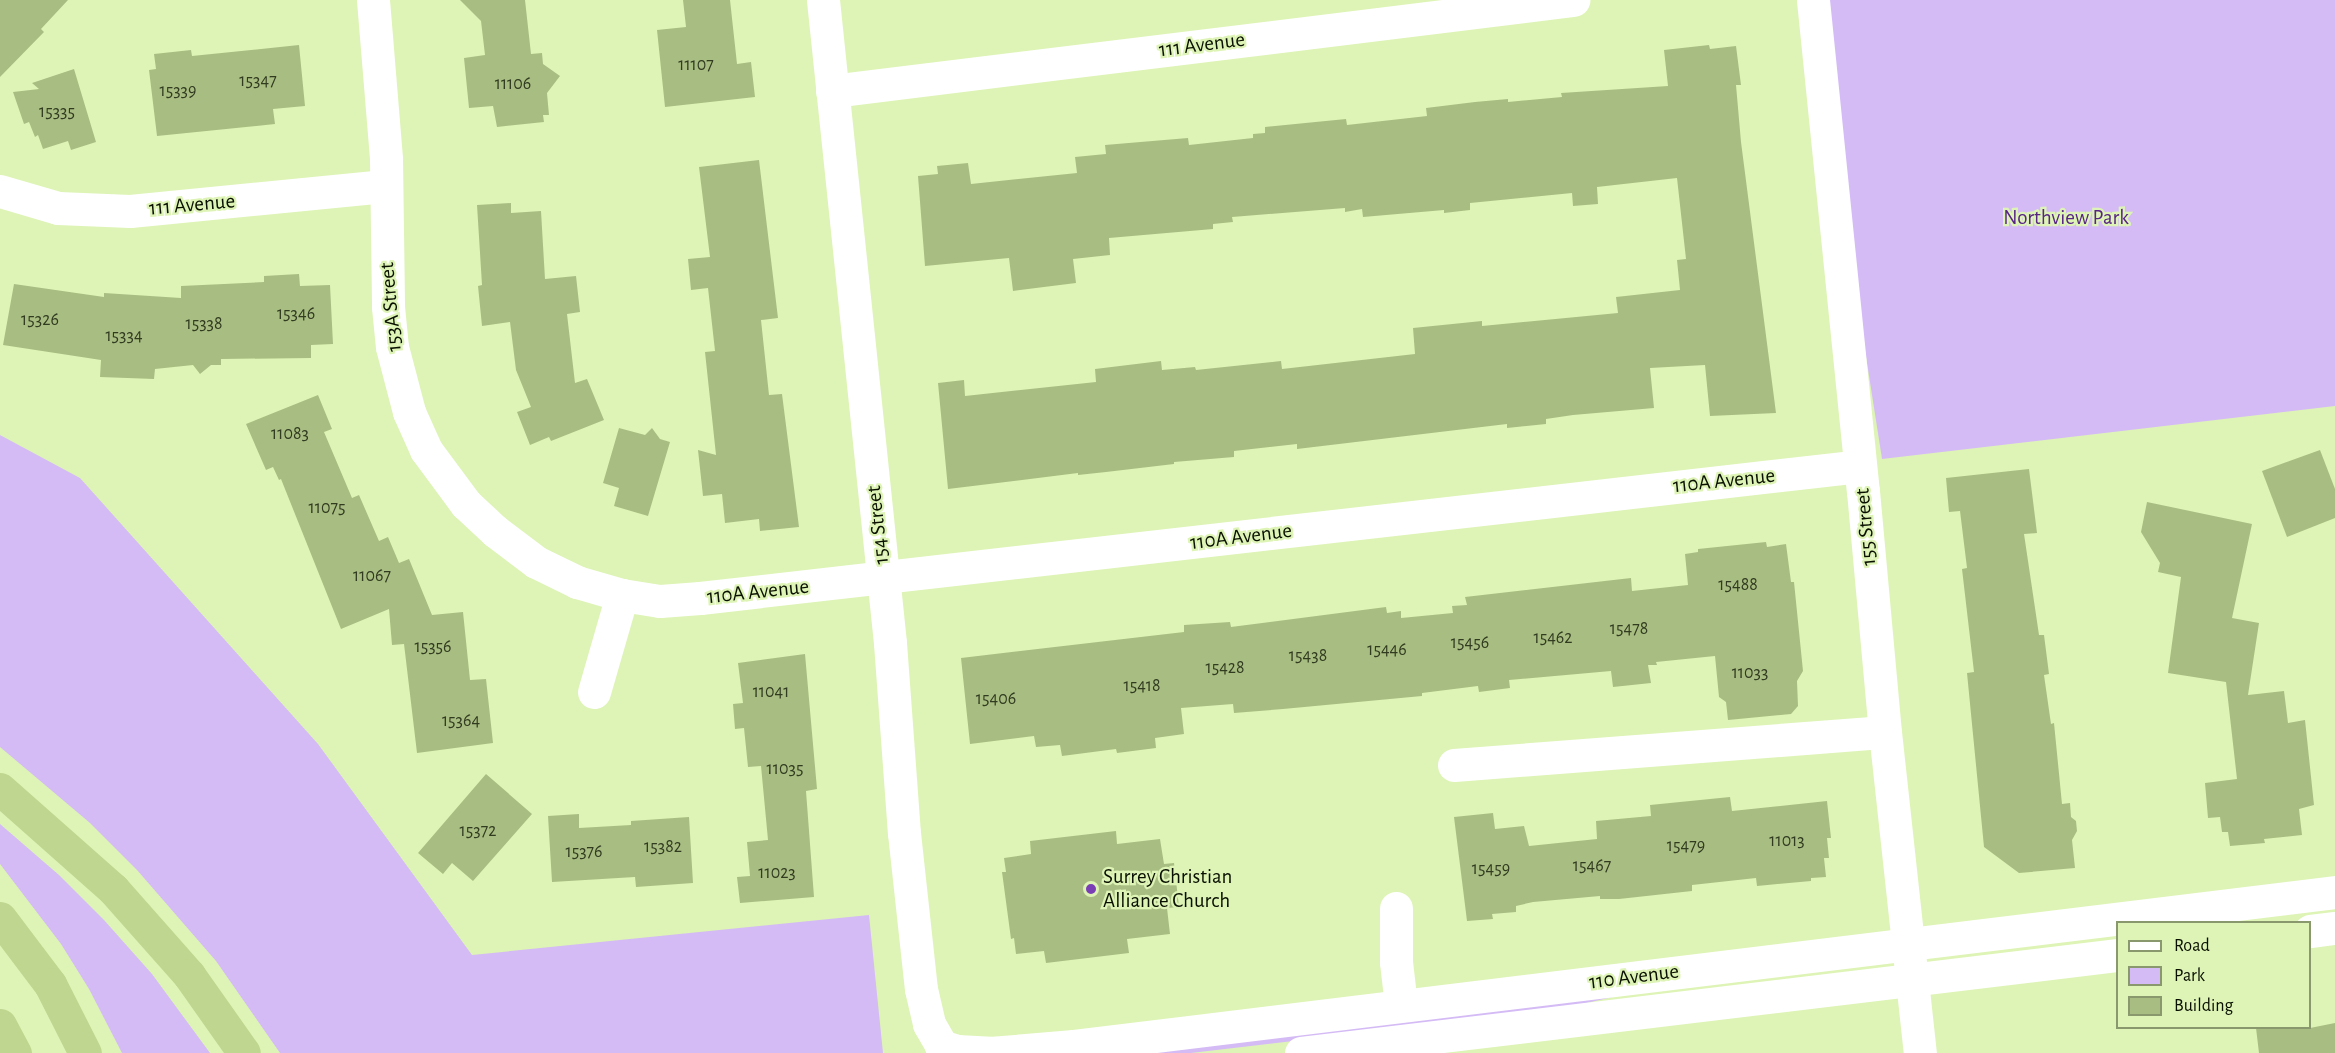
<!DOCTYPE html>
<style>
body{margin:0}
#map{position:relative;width:2335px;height:1053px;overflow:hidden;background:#def4b6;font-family:"Alegreya Sans",sans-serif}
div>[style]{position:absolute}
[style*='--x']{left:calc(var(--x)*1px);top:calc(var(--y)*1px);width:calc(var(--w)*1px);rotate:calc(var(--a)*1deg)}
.green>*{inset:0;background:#d4bbf5}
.building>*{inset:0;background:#a8bd82}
.minor>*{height:33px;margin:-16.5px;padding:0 16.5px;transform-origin:16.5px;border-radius:16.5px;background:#fff}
.highway>*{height:33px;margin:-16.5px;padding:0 16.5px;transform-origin:16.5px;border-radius:16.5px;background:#bed68f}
.dots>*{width:16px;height:16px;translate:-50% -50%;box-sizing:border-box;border:3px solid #def4b6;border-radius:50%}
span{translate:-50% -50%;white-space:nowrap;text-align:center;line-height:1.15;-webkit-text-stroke:4.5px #def4b6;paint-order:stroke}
.number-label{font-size:18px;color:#313b20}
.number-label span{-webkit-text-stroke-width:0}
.street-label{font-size:21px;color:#091000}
.park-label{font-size:21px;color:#582486}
.poi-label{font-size:21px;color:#091000}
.left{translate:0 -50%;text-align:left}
.legend{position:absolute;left:2116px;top:921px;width:195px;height:108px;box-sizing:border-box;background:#def4b6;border:2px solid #89996d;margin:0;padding:8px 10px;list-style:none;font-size:18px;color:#091000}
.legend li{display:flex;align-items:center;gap:12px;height:30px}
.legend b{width:30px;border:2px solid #89996d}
</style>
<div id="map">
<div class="green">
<div style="clip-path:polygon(1819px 0,2335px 0,2335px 406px,1882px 459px,1852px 267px)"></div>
<div style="clip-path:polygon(0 435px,80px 478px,318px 744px,472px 955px,869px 915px,883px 1053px,280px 1053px,216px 961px,137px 870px,90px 823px,0 747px)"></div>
<div style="clip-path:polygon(0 824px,59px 875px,104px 920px,152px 974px,210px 1053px,122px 1053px,89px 989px,61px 944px,0 864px)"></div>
<div style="clip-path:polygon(1630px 993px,1556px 1010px,1191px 1053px,1089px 1053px)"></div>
</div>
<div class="building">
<div style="clip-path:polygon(0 0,68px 0,41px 29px,44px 32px,0 77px)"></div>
<div style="clip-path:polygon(460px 0,525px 0,531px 54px,542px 53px,543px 64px,560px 76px,547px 93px,549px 115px,543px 115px,544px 122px,497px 127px,493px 106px,469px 108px,464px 58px,485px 55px,481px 21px)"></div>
<div style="clip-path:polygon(683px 0,730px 0,737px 64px,751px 62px,755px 97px,665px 107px,657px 30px,686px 27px)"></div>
<div style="clip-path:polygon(299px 45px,305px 106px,273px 109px,275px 124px,157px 136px,149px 70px,156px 69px,154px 54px,191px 50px,192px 56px)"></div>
<div style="clip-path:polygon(1709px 45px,1710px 49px,1736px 46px,1741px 85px,1736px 85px,1741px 142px,1776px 413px,1710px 416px,1705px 365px,1650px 368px,1654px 408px,1573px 415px,1546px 419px,1546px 424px,1507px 428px,1507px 424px,1297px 449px,1297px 444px,1234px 451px,1234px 457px,1174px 462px,1174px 464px,1106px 472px,1078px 475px,1078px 473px,948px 489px,938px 383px,964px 380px,965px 396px,1096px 382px,1095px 369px,1161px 361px,1162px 370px,1195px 367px,1196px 370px,1281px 361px,1282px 369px,1415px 354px,1413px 328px,1482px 321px,1482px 326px,1618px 313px,1616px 297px,1680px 290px,1677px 260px,1686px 259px,1677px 178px,1597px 187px,1598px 204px,1573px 206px,1572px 193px,1470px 203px,1470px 210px,1444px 213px,1444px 210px,1363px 217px,1362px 209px,1345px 212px,1345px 208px,1232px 217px,1233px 222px,1213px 224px,1213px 229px,1109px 238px,1110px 255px,1073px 259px,1076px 283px,1013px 291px,1009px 258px,925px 266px,918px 176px,938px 174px,937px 166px,968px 163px,971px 184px,1077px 173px,1075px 157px,1106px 154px,1105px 145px,1188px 138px,1189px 145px,1253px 138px,1253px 134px,1265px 133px,1265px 127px,1346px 119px,1347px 125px,1427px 116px,1426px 108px,1475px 102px,1508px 99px,1508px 102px,1562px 97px,1561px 93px,1668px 86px,1664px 50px)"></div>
<div style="clip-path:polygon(74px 69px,96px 142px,71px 150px,68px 141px,43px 149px,38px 135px,35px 137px,29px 122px,24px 124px,13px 92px,39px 89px,32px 83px)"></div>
<div style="clip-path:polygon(759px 160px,778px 318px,761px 320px,769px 395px,782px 394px,799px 527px,760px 531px,759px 519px,725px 523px,722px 494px,703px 496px,698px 450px,716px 455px,705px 352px,715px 351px,708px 288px,691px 290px,688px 259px,710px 257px,699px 167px)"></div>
<div style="clip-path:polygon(511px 203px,511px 213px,541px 211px,545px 279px,576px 276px,580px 312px,567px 314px,575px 383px,587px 379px,604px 420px,551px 441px,549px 437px,530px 445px,517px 412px,531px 407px,516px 370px,510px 322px,482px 326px,478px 286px,482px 285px,477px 205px)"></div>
<div style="clip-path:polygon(299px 274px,300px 286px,330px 285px,333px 344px,311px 345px,311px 358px,221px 359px,221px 365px,211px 365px,200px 374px,193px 365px,155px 369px,154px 379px,100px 377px,101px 360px,3px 345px,14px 284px,104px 297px,104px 293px,181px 298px,181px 286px,264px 282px,264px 276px)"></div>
<div style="clip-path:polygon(318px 395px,332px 429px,324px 432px,352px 498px,359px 495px,379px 541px,388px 537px,399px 563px,409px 559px,432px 615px,463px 612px,470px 680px,486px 679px,493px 743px,417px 753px,404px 644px,392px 645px,389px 609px,341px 629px,281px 479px,279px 480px,273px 467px,266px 470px,246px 424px)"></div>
<div style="clip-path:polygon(619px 428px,645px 435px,652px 428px,660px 439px,670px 442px,648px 516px,614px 506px,619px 488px,603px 483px)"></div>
<div style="clip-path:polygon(2320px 450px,2335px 489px,2335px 518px,2287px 537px,2262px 471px)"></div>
<div style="clip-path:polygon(2029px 469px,2037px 533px,2024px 534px,2039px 635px,2044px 635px,2049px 674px,2044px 675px,2051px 724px,2054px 723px,2062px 804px,2070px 803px,2071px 817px,2076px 821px,2077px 831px,2072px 840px,2075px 868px,2019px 873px,1984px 847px,1967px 673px,1974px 672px,1962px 569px,1967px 568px,1960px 511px,1949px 512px,1946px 478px)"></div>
<div style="clip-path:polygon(2147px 502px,2252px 524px,2232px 618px,2259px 623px,2248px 695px,2284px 691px,2288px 723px,2305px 720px,2314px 805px,2299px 809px,2302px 835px,2264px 839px,2265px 843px,2230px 846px,2228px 832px,2222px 832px,2220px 817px,2208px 818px,2205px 783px,2237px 779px,2226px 682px,2168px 673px,2181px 577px,2158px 572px,2160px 563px,2141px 532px)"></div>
<div style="clip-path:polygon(1766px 542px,1767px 547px,1786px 544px,1791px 582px,1794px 582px,1803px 671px,1797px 681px,1798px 706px,1791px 714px,1728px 720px,1726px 702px,1719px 697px,1715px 656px,1656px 662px,1657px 665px,1648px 665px,1651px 683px,1613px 687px,1611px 671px,1509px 680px,1510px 688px,1479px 692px,1478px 686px,1422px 693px,1422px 696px,1283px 709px,1234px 713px,1233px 704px,1181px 708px,1184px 734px,1155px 738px,1156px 748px,1117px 753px,1116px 749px,1062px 756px,1060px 745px,1036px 747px,1034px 736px,970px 744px,961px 658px,1184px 632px,1184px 625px,1230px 622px,1231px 627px,1386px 607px,1387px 613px,1401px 611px,1401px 618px,1453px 613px,1452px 606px,1467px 605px,1465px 597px,1631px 578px,1632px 591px,1688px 585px,1685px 554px,1698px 552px,1698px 549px)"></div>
<div style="clip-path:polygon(805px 654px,817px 789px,806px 791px,814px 897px,740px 903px,737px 877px,750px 876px,747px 842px,768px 840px,761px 766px,748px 767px,744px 728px,735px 729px,733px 704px,743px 703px,738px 663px)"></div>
<div style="clip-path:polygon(486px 774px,532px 814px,473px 881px,452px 863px,443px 874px,418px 853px)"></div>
<div style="clip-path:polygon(1730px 797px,1732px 811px,1827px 801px,1831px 838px,1827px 838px,1829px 858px,1824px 858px,1826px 877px,1811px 878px,1811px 881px,1757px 886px,1756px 878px,1692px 885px,1692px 891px,1619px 899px,1600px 899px,1600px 896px,1533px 902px,1516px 906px,1516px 912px,1492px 914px,1493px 919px,1467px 921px,1454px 817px,1493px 813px,1495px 829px,1524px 826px,1529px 846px,1597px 839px,1596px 821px,1651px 816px,1650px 805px)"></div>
<div style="clip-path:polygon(579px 814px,579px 828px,631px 825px,631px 821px,689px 817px,693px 883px,636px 887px,635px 877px,552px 882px,548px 816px)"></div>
<div style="clip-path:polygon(1116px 831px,1117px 844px,1160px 839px,1164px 864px,1174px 863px,1179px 907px,1167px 908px,1170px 934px,1127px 939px,1129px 953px,1046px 963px,1044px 951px,1016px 954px,1014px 938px,1011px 939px,1002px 872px,1006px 872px,1004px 858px,1031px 854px,1030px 841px)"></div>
<div style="clip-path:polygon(2335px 1023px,2335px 1053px,2259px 1053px,2256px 1028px,2310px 1028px)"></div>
</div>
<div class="minor">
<div style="--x:373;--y:0;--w:160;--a:85.3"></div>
<div style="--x:386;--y:159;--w:148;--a:89.2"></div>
<div style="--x:388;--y:307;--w:40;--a:84.3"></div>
<div style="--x:392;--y:347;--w:67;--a:75.3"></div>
<div style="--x:409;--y:412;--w:42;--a:65.9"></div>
<div style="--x:426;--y:450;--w:67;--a:53.5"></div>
<div style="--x:466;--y:504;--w:40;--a:43"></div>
<div style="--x:495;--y:531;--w:51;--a:37.1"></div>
<div style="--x:536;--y:562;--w:46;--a:26"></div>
<div style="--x:577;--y:582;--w:47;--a:16.1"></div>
<div style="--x:622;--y:595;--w:38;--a:9"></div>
<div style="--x:660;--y:601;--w:40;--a:-4.3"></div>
<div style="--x:700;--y:598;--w:1167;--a:-6.49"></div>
<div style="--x:823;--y:0;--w:646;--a:84.05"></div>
<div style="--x:890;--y:643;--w:191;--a:85.8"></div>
<div style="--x:904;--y:833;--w:157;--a:83.8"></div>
<div style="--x:921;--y:989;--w:36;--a:77"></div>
<div style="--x:929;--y:1024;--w:34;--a:60"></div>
<div style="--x:1813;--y:0;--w:494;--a:84.2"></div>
<div style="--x:1863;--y:491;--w:242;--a:84.8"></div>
<div style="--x:1885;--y:732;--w:323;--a:83.8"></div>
<div style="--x:832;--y:91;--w:747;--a:-7"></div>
<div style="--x:0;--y:191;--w:60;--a:16.3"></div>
<div style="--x:58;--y:208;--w:72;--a:2.4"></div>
<div style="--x:130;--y:211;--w:256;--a:-5.6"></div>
<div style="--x:594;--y:692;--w:101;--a:-73.9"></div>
<div style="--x:1454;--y:765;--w:432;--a:-4.4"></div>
<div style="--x:1396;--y:908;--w:54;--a:90"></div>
<div style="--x:1396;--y:962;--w:43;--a:83.4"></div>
<div style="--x:2310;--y:931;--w:25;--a:-7"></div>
<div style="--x:941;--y:1046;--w:17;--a:17"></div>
<div style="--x:957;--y:1051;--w:33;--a:3"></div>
<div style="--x:990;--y:1053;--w:84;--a:-4.8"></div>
<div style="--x:1074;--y:1046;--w:1270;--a:-6.96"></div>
<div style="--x:1301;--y:1053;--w:823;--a:-6.84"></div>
</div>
<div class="highway">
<div style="--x:0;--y:789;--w:151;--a:41.5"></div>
<div style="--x:113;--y:889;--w:115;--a:48.5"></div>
<div style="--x:189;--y:975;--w:95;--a:54.8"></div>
<div style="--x:0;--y:918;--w:83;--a:52.9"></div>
<div style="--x:50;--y:984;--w:77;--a:63.1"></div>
<div style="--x:0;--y:1025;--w:32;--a:62"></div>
</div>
<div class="dots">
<div style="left:1091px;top:889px;background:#7b3fb5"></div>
</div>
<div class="number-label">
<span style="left:696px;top:65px">11107</span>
<span style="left:258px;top:81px">15347</span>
<span style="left:513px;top:84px">11106</span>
<span style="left:178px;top:91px">15339</span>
<span style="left:57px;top:112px">15335</span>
<span style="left:296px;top:314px">15346</span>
<span style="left:40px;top:320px">15326</span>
<span style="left:204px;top:324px">15338</span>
<span style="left:124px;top:336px">15334</span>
<span style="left:290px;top:434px">11083</span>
<span style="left:327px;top:508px">11075</span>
<span style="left:372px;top:576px">11067</span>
<span style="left:1738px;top:585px">15488</span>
<span style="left:1629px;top:629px">15478</span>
<span style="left:1553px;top:638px">15462</span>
<span style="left:1470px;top:643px">15456</span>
<span style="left:433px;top:647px">15356</span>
<span style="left:1387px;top:650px">15446</span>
<span style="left:1308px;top:656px">15438</span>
<span style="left:1225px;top:668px">15428</span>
<span style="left:1750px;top:673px">11033</span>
<span style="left:1142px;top:686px">15418</span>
<span style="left:771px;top:692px">11041</span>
<span style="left:996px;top:699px">15406</span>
<span style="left:461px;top:721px">15364</span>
<span style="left:785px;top:769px">11035</span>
<span style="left:478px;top:831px">15372</span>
<span style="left:1787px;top:841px">11013</span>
<span style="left:1686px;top:846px">15479</span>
<span style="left:663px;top:847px">15382</span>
<span style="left:584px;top:852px">15376</span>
<span style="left:1592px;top:866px">15467</span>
<span style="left:1491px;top:869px">15459</span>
<span style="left:777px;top:873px">11023</span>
</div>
<div class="street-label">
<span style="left:1202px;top:45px;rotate:-7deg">111 Avenue</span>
<span style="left:192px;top:205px;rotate:-5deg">111 Avenue</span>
<span style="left:391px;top:307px;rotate:-95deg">153A Street</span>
<span style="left:1724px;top:481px;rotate:-6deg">110A Avenue</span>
<span style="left:878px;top:525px;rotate:-96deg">154 Street</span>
<span style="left:1866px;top:527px;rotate:-95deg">155 Street</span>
<span style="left:1241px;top:537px;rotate:-7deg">110A Avenue</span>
<span style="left:758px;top:592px;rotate:-6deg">110A Avenue</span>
<span style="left:1634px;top:977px;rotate:-7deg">110 Avenue</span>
</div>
<div class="park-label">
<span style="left:2066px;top:218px">Northview Park</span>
</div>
<div class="poi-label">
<span class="left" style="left:1103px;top:889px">Surrey Christian<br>Alliance Church</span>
</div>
<ul class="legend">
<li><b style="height:8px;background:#fff"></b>Road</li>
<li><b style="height:16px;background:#d4bbf5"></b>Park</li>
<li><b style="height:16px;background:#a8bd82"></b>Building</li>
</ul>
</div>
